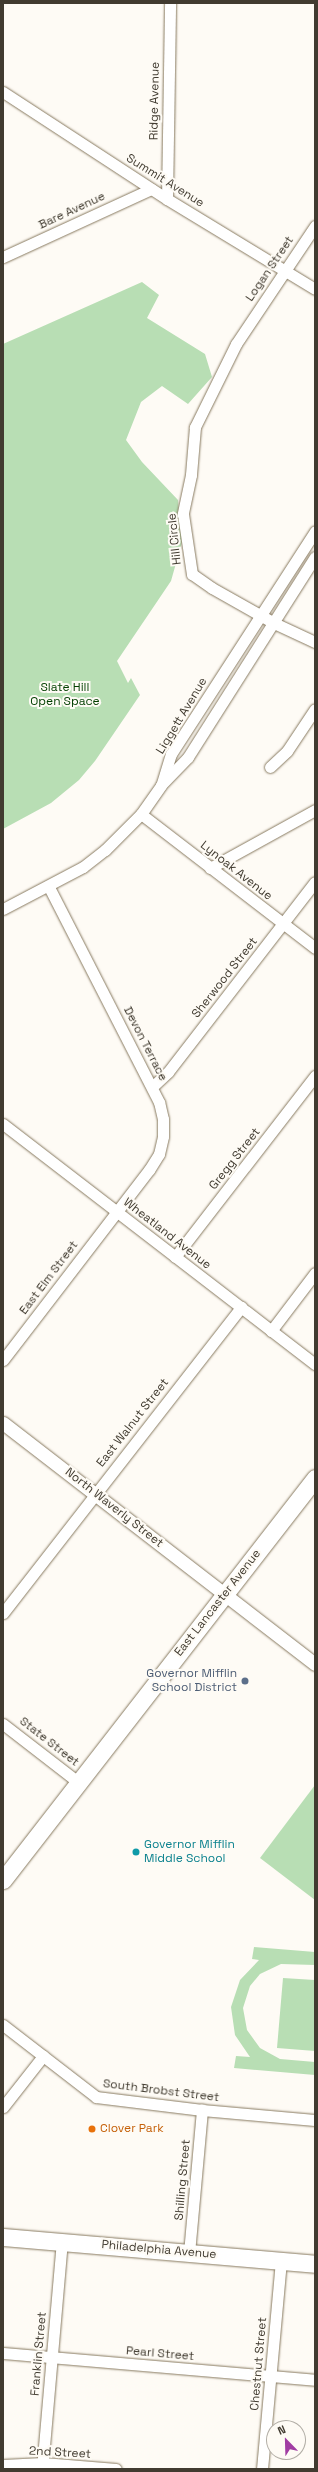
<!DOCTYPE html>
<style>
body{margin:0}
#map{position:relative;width:318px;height:2472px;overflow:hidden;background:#fefbf5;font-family:"Space Grotesk",sans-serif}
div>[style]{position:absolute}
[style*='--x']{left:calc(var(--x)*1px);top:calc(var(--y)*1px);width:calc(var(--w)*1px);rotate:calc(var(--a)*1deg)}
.green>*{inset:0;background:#b8deb4}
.roads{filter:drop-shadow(0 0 1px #887a60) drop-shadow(0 0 1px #887a60)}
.minor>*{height:11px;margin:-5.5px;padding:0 5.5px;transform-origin:5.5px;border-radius:5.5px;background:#fff}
.tertiary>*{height:13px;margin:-6.5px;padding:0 6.5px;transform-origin:6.5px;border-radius:6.5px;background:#fff}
.primary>*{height:17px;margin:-8.5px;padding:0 8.5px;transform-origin:8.5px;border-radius:8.5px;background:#fff}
.dots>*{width:11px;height:11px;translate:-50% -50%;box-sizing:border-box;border:2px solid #fefbf5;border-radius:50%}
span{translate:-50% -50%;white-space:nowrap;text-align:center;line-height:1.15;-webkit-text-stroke:4px #fefbf5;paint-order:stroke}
.street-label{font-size:12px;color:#413b30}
.park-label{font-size:12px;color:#023f00}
.service-label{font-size:12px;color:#4e5e75}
.right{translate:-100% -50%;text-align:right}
.culture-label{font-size:12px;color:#0d838f}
.left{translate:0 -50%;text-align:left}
.food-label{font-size:12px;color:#c56008}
.frame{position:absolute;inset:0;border:4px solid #413b30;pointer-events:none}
.north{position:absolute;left:266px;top:2420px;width:40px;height:40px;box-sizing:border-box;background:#fefbf5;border:1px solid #b2aea6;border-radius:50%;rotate:337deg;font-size:11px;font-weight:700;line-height:16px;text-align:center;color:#413b30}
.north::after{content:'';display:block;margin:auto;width:14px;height:18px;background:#a13da3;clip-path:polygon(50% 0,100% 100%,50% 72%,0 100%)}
</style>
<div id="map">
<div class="green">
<div style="clip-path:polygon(142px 282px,159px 295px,147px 318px,205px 354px,212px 377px,188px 404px,162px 386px,141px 402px,126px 440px,142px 462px,178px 500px,182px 542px,171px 581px,117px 661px,128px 683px,131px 678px,140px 695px,95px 761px,79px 780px,51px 803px,3px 829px,3px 344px)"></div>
<div style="clip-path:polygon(315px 1785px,315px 1900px,260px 1858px)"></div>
<div style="clip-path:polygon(254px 1947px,315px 1952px,315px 1965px,281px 1964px,260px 1974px,250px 1986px,243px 2008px,247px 2030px,260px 2048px,280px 2059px,315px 2062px,315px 2075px,234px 2068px,236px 2056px,250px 2057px,235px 2035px,231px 2007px,240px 1980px,259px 1960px,252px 1959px)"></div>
<div style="clip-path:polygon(283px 1978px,315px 1980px,315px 2051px,277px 2048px)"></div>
</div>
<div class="roads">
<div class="minor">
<div style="--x:3;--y:92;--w:196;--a:33.1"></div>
<div style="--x:167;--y:199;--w:173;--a:31.3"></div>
<div style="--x:167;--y:199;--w:196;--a:-89.1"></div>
<div style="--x:315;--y:226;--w:142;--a:123.8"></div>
<div style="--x:236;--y:344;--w:93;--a:116.3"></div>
<div style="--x:195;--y:427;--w:48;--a:94.8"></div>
<div style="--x:191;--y:475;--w:40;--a:102"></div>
<div style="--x:183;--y:514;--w:61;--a:81.5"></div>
<div style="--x:192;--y:574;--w:24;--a:35"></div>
<div style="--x:212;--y:588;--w:71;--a:29.4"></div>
<div style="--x:274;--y:623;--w:45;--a:24.9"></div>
<div style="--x:3;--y:257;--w:163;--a:-24.7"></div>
<div style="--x:270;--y:767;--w:23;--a:-43"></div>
<div style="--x:287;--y:751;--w:50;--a:-56.3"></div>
<div style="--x:162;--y:783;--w:30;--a:-73"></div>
<div style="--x:171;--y:754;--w:265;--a:-57.1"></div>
<div style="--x:141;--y:814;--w:220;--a:37.6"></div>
<div style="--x:210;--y:868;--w:120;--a:-28.9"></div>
<div style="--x:3;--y:909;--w:90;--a:-27.7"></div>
<div style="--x:83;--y:867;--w:28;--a:-38"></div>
<div style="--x:105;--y:850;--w:51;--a:-45"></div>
<div style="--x:141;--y:814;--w:35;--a:-55"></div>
<div style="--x:161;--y:785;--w:39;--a:-46"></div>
<div style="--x:188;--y:757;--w:237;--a:-57.6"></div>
<div style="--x:152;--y:1087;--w:22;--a:-43"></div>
<div style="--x:168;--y:1072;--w:240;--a:-52.3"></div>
<div style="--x:3;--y:1124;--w:394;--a:37.6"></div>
<div style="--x:175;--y:1257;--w:229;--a:-52.3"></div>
<div style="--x:271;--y:1331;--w:73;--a:-52.8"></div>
<div style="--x:3;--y:1360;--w:240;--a:-52.5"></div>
<div style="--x:149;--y:1170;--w:19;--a:-58"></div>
<div style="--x:159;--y:1154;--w:18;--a:-77"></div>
<div style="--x:163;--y:1136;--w:17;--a:-90"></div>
<div style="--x:163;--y:1119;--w:17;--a:-103"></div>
<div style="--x:159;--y:1102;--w:242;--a:-117.1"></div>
<div style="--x:3;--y:1613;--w:388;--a:-52.1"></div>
<div style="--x:3;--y:1724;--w:95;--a:37.7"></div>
<div style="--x:3;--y:2025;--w:118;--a:37.7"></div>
<div style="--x:96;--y:2097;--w:107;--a:7"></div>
<div style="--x:202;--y:2110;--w:113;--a:5.1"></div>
<div style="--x:3;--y:2107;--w:65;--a:-51.9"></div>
<div style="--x:189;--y:2253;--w:144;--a:-84.8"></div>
<div style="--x:3;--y:2353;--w:313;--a:4.9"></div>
<div style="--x:3;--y:2465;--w:40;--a:-2.9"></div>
<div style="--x:43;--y:2463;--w:73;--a:4.7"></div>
<div style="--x:42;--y:2469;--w:229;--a:-85"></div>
<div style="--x:262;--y:2469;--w:209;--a:-84.8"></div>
</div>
<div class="tertiary">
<div style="--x:3;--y:1423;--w:394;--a:37.7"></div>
</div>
<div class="primary">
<div style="--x:3;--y:1880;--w:509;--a:-52.18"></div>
<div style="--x:3;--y:2237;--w:313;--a:4.9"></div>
</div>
</div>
<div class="dots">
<div style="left:245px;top:1681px;background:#5c6f8a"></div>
<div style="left:136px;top:1852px;background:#0f9aa8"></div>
<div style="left:92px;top:2129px;background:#e8710a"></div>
</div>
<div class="street-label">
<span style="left:155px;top:101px;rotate:-89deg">Ridge Avenue</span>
<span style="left:165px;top:181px;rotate:32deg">Summit Avenue</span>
<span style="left:72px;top:211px;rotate:-25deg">Bare Avenue</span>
<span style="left:270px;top:269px;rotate:-56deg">Logan Street</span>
<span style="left:175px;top:539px;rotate:-96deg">Hill Circle</span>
<span style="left:182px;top:716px;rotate:-59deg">Liggett Avenue</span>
<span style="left:236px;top:871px;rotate:38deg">Lynoak Avenue</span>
<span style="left:225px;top:978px;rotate:-52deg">Sherwood Street</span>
<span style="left:145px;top:1044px;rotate:63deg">Devon Terrace</span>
<span style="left:235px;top:1159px;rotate:-52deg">Gregg Street</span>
<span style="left:167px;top:1234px;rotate:38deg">Wheatland Avenue</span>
<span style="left:49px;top:1278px;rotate:-53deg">East Elm Street</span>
<span style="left:133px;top:1423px;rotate:-52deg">East Walnut Street</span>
<span style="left:114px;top:1508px;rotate:38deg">North Waverly Street</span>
<span style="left:218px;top:1603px;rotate:-52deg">East Lancaster Avenue</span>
<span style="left:49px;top:1742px;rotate:38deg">State Street</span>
<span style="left:161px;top:2091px;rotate:7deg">South Brobst Street</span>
<span style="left:183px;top:2180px;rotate:-85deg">Shilling Street</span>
<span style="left:159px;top:2250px;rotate:5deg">Philadelphia Avenue</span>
<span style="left:39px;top:2354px;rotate:-85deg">Franklin Street</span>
<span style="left:160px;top:2354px;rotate:5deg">Pearl Street</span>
<span style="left:259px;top:2364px;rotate:-85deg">Chestnut Street</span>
<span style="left:60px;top:2453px;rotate:3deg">2nd Street</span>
</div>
<div class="park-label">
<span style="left:65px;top:695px">Slate Hill<br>Open Space</span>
</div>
<div class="service-label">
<span class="right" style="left:237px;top:1681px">Governor Mifflin<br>School District</span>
</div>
<div class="culture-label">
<span class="left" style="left:144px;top:1852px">Governor Mifflin<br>Middle School</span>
</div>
<div class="food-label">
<span class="left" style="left:100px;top:2129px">Clover Park</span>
</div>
<div class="frame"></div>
<div class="north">N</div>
</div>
